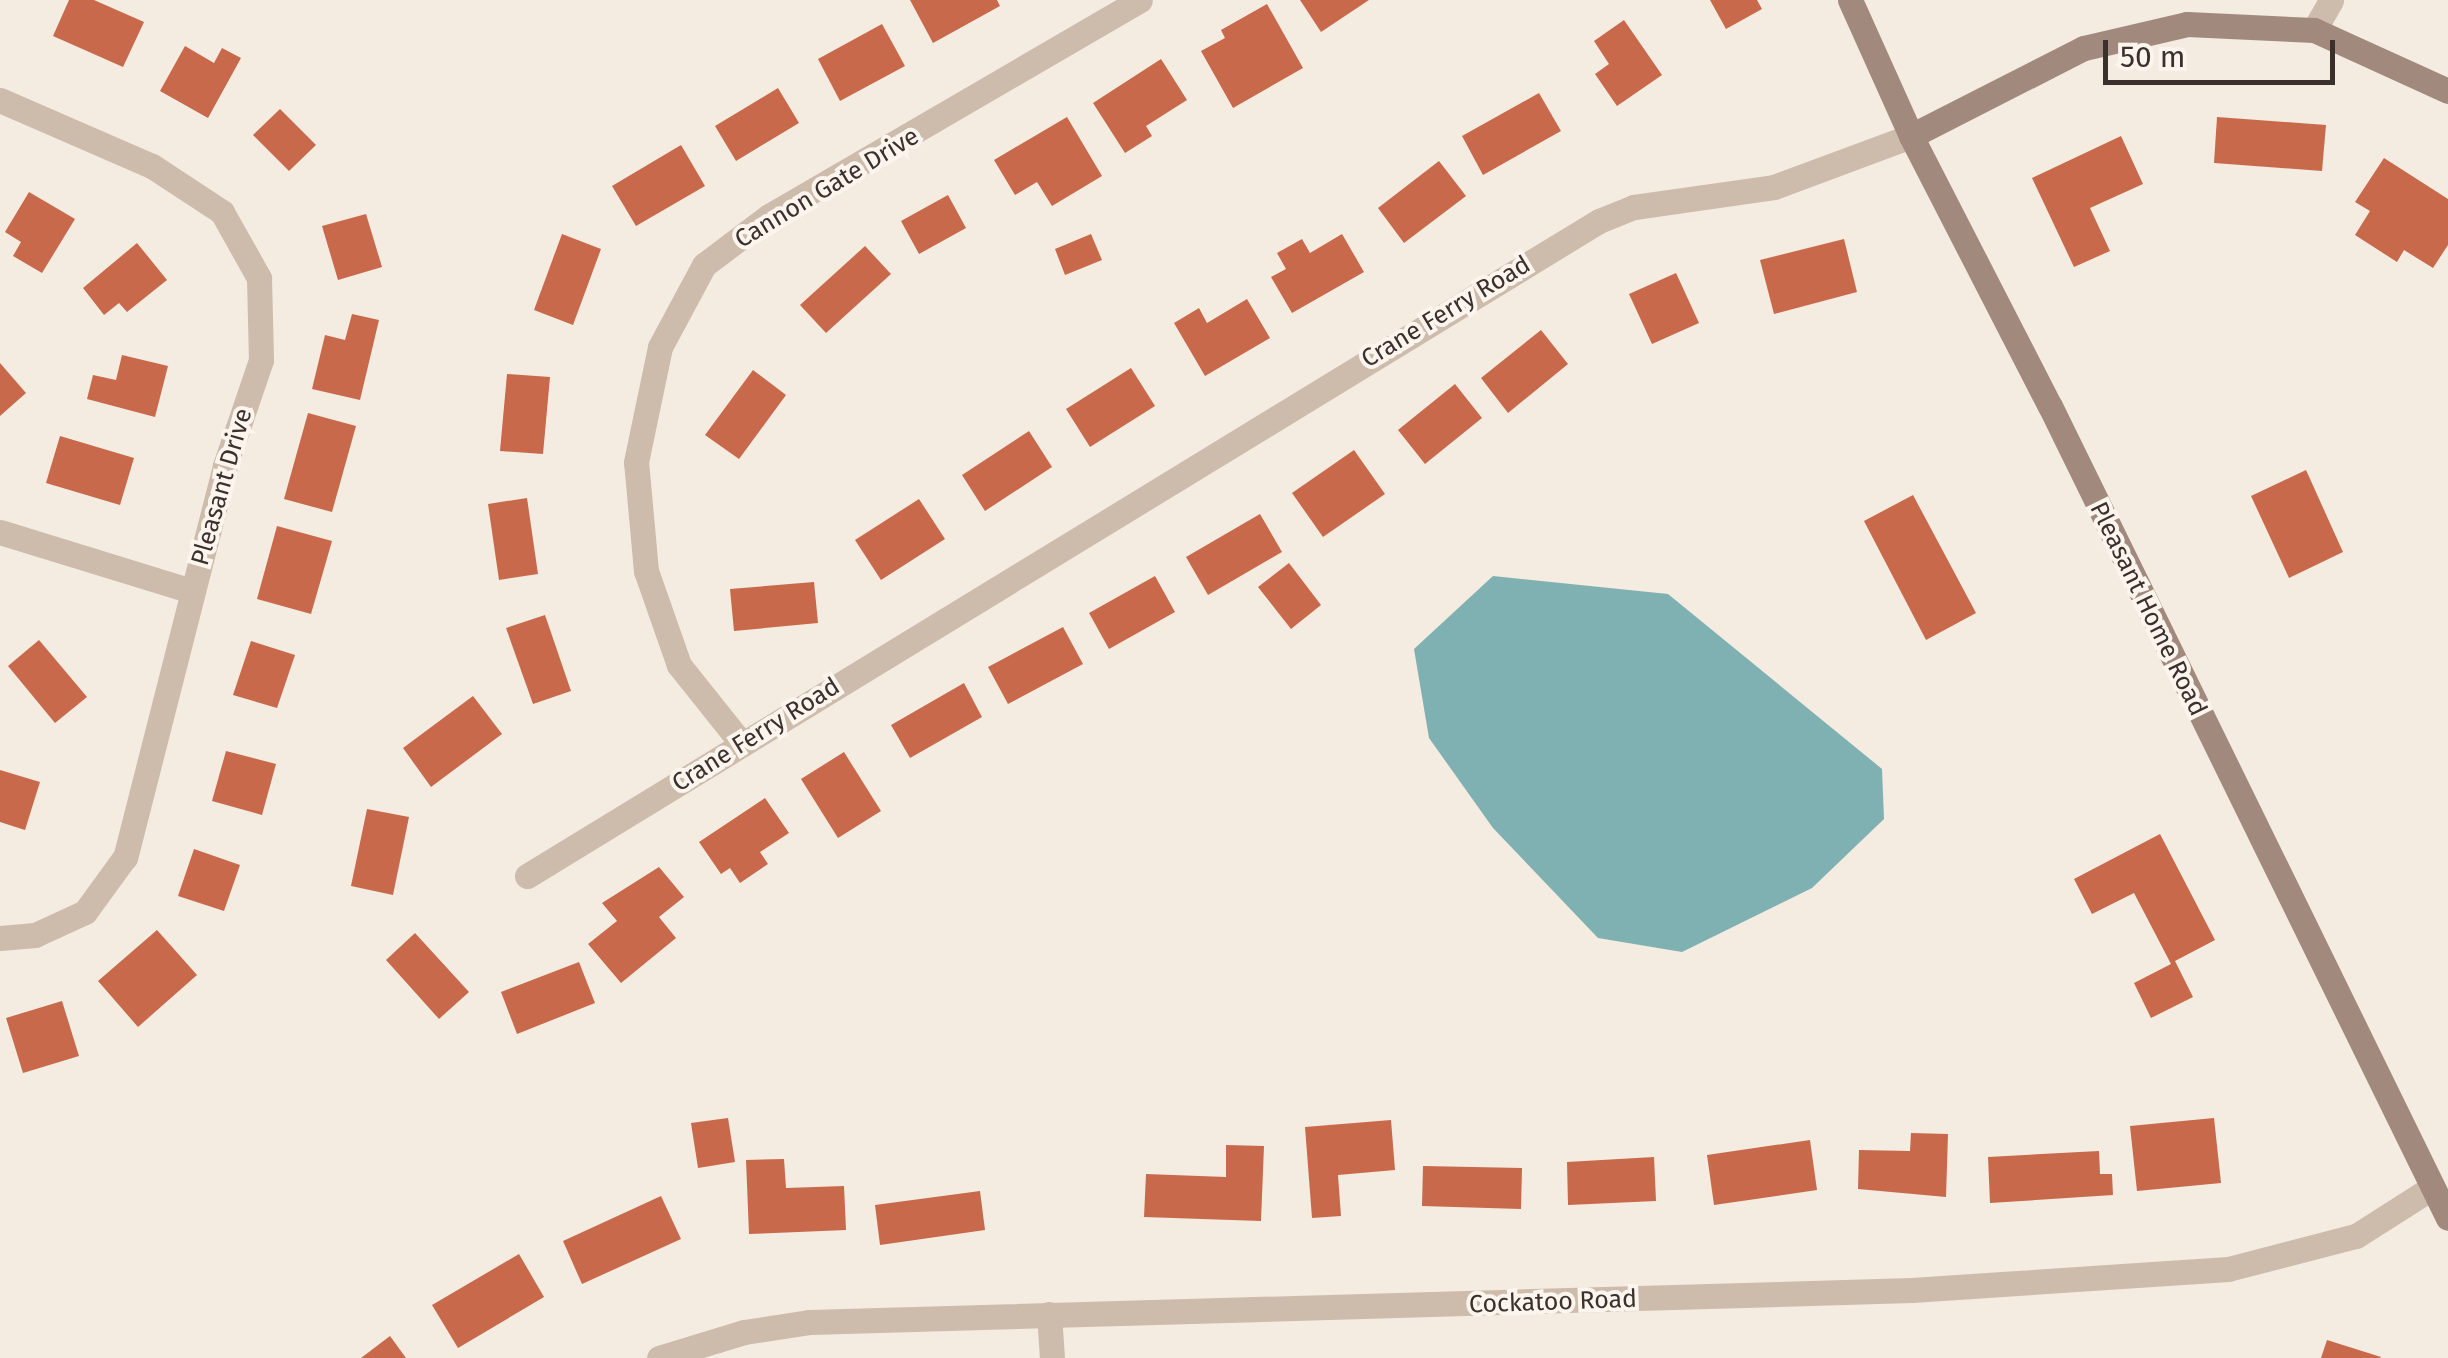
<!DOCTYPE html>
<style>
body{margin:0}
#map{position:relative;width:2448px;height:1358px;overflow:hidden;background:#f4ebe1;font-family:"Fira Sans",sans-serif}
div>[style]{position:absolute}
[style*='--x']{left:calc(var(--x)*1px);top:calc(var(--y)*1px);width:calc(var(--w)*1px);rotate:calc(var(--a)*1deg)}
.water>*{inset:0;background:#7fb0b2}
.building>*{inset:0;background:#c8694b}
.street>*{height:25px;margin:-12.5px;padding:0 12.5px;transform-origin:12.5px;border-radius:12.5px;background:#cdbbac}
.secondary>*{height:25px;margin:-12.5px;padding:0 12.5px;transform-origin:12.5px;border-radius:12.5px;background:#a18a7d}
span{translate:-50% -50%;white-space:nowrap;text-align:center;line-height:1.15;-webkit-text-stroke:8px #fbf5ee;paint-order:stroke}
.street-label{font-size:25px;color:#3b302b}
.scale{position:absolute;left:2103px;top:40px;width:232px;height:45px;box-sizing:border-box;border:5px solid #3b302b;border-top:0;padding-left:12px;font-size:30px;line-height:35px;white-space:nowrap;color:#3b302b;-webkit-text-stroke:8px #fbf5ee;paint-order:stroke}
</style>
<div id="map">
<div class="water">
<div style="clip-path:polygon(1493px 576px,1668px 594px,1882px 769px,1884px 819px,1812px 888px,1682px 952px,1598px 938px,1493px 828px,1429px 738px,1414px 649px)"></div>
</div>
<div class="building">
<div style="clip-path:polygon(69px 0,94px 0,144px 22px,123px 67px,53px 36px)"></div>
<div style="clip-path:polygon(910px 0,997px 0,1000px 6px,933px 43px)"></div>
<div style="clip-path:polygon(1300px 0,1369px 0,1321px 32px)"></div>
<div style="clip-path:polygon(1710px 0,1757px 0,1762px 9px,1726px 29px)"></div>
<div style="clip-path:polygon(1267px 4px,1303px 68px,1233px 108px,1201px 51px,1225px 38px,1221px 30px)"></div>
<div style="clip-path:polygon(1624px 20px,1662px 75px,1617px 106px,1595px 74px,1609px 64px,1594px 41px)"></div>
<div style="clip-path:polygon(882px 24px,905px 66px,840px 101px,818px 59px)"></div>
<div style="clip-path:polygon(185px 46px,214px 63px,222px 48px,241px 58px,208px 118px,160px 91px)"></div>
<div style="clip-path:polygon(1161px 59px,1187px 100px,1146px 126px,1152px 136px,1125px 153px,1093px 103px)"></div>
<div style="clip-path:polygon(778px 88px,799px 123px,736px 161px,715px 126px)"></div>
<div style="clip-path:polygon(1539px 93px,1561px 131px,1483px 175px,1462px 136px)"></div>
<div style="clip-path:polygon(280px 109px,316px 145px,289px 171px,253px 135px)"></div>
<div style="clip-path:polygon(1067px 117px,1102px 176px,1052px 206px,1037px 182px,1015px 195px,994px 160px)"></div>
<div style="clip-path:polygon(2217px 117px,2326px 125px,2322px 171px,2214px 163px)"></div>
<div style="clip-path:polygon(2121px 136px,2143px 184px,2090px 208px,2110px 251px,2074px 267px,2032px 178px)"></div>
<div style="clip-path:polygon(681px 145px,705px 186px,636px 226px,612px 186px)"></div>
<div style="clip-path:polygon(2384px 158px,2448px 199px,2448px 245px,2433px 268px,2404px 250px,2397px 262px,2355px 235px,2370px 211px,2355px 202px)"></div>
<div style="clip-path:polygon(1439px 161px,1466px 196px,1404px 243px,1378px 208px)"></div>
<div style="clip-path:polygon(29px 192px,75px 219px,42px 273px,13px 256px,21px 242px,5px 232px)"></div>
<div style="clip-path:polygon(948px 195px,966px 228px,919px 254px,901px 221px)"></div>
<div style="clip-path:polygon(366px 214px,382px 267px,338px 280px,322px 226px)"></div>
<div style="clip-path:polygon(562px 234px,601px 249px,573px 325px,534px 310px)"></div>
<div style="clip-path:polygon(1091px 234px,1102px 260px,1065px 275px,1055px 249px)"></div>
<div style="clip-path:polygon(1342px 234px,1364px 272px,1292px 313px,1271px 277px,1286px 269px,1277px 253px,1302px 239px,1310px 253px)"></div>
<div style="clip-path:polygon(1844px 239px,1857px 292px,1774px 314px,1760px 260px)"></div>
<div style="clip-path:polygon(137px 243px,167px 280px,127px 312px,119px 303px,104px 315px,83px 288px)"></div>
<div style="clip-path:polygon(865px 246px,891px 274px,826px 333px,800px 305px)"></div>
<div style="clip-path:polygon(1676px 273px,1699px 323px,1652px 344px,1629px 294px)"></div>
<div style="clip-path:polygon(1247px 299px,1270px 338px,1205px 376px,1174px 323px,1199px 308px,1207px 323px)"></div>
<div style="clip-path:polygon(352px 314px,379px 320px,360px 400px,312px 389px,325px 335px,345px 340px)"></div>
<div style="clip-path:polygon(1541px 330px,1568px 364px,1508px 413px,1481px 378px)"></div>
<div style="clip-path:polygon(122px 355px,168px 366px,155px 417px,87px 399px,93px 375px,116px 380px)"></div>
<div style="clip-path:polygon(0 363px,26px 393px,0 416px)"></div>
<div style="clip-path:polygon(1131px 368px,1155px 406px,1090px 447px,1066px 409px)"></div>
<div style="clip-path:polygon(753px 370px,786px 395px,739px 459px,705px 435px)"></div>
<div style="clip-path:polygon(507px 374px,550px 377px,543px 454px,500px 451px)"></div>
<div style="clip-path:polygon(1455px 384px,1482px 418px,1425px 464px,1398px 430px)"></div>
<div style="clip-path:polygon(308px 413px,356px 426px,332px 512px,284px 499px)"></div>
<div style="clip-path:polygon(1029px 431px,1052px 467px,985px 511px,962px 475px)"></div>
<div style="clip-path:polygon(60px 436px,134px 458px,120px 505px,46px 483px)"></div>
<div style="clip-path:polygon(1354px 450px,1385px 494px,1323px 537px,1292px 493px)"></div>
<div style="clip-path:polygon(2306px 470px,2343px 552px,2289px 578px,2251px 496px)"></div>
<div style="clip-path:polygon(1913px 495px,1976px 613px,1926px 640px,1864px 521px)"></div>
<div style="clip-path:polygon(527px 498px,538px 574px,499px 580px,488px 504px)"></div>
<div style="clip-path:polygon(919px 499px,945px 539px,881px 580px,855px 540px)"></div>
<div style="clip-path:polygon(1260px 514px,1282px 552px,1208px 595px,1186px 557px)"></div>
<div style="clip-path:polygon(277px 526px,332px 541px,311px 614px,257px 599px)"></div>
<div style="clip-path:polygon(1289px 563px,1321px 605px,1291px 629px,1258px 587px)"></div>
<div style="clip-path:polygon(1155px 576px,1175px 612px,1109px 649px,1089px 613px)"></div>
<div style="clip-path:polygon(814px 582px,818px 623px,734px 631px,730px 589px)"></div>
<div style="clip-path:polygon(545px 615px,571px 691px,533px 704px,506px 628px)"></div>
<div style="clip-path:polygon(1063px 627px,1083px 664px,1008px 704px,988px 667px)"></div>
<div style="clip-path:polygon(39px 640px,87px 697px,55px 723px,8px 666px)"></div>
<div style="clip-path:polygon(251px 641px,295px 655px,277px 708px,233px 695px)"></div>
<div style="clip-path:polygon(964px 683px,982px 717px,910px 758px,891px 725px)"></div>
<div style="clip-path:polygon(473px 696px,502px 734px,431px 787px,403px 748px)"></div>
<div style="clip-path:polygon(226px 751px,276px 764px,262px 815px,212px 801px)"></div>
<div style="clip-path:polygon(844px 752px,881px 811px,838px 838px,801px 779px)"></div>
<div style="clip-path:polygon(0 770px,40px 782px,25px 830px,0 822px)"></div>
<div style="clip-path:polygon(765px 798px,789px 833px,760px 852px,768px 864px,740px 883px,730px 868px,721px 874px,699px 842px)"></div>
<div style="clip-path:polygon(367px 809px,409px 817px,393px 895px,351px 886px)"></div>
<div style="clip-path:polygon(2160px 834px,2215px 940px,2175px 961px,2193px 997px,2151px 1018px,2134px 983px,2171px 964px,2134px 893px,2092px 914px,2074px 879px)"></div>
<div style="clip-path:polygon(194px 849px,240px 865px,224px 911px,178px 896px)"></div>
<div style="clip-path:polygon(659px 867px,684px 897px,659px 917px,676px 938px,621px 983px,588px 944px,617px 921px,602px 903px)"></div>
<div style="clip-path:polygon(157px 930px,197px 975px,138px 1027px,98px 981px)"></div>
<div style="clip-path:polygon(415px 933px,469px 992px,439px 1019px,386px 960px)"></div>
<div style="clip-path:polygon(579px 962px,595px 1003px,517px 1034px,501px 992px)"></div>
<div style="clip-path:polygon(62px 1001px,79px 1056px,23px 1073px,6px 1018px)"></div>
<div style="clip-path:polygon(728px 1118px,735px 1162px,698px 1168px,691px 1123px)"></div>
<div style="clip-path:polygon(2214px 1118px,2221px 1183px,2137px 1191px,2130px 1126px)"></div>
<div style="clip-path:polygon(1391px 1120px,1395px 1170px,1338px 1175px,1341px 1216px,1312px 1218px,1305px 1127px)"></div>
<div style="clip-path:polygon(1911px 1133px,1948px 1134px,1946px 1197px,1858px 1189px,1859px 1150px,1910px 1151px)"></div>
<div style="clip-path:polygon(1810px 1140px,1817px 1190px,1714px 1205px,1707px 1155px)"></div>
<div style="clip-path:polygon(1226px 1145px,1264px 1146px,1261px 1221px,1144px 1217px,1146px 1174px,1226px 1177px)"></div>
<div style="clip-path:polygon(2099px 1151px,2100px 1174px,2112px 1174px,2113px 1195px,1990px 1203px,1988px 1157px)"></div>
<div style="clip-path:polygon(1654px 1157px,1656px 1201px,1568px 1205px,1567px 1162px)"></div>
<div style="clip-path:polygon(784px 1159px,786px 1188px,844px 1186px,846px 1230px,749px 1234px,746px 1160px)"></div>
<div style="clip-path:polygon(1423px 1166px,1522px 1168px,1521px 1209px,1422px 1206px)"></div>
<div style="clip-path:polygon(980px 1191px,985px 1230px,880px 1245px,875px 1205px)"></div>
<div style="clip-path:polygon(661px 1196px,681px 1239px,582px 1284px,563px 1241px)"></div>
<div style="clip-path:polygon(519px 1254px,544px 1297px,458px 1348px,432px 1305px)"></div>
<div style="clip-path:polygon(390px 1336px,406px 1358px,361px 1358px)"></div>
<div style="clip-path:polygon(2327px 1340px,2381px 1357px,2380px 1358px,2321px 1358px)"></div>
</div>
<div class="street">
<div style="--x:2314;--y:30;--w:34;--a:-60"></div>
<div style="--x:0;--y:100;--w:166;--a:23.5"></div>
<div style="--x:152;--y:166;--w:84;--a:33.3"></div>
<div style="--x:222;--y:212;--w:76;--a:60.7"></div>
<div style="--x:259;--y:278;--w:82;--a:88.6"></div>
<div style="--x:261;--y:360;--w:112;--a:108.8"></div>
<div style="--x:225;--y:466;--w:404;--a:104.3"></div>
<div style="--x:125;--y:857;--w:68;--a:126"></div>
<div style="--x:85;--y:912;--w:55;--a:155.3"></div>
<div style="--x:35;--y:935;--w:35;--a:175"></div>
<div style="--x:0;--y:532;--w:201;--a:17.1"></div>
<div style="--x:742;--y:744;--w:101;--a:-128.6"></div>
<div style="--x:679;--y:665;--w:100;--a:-109.3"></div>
<div style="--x:646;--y:571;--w:109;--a:-95.2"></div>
<div style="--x:636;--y:462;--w:117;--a:-78.2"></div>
<div style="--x:660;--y:347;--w:93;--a:-61.8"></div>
<div style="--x:704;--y:265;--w:81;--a:-37"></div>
<div style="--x:769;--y:216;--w:429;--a:-30.2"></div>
<div style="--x:527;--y:876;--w:1256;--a:-31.43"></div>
<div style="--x:1599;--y:221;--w:38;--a:-22"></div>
<div style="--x:1634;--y:207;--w:141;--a:-8.1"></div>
<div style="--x:1774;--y:187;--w:146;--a:-20.4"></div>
<div style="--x:1049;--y:1314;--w:44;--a:86.1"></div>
<div style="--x:659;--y:1358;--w:89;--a:-17"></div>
<div style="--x:744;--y:1332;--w:67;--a:-8.6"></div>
<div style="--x:810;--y:1322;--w:1102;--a:-1.66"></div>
<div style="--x:1912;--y:1290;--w:317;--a:-3.8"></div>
<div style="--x:2228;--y:1269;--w:132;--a:-14.5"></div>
<div style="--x:2356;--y:1236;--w:91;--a:-32.5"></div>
</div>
<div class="secondary">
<div style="--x:1850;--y:0;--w:149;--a:65.8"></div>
<div style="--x:1911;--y:136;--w:304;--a:62.8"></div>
<div style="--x:2050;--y:406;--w:904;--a:63.89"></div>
<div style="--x:1911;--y:136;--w:194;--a:-27"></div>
<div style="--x:2084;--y:48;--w:106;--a:-13.1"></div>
<div style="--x:2187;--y:24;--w:127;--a:2.7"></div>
<div style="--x:2314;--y:30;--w:147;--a:24.5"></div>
</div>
<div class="street-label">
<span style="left:827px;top:188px;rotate:-31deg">Cannon Gate Drive</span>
<span style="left:1446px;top:312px;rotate:-31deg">Crane Ferry Road</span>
<span style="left:222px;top:487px;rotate:-74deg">Pleasant Drive</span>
<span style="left:2148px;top:609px;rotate:64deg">Pleasant Home Road</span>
<span style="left:756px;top:735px;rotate:-32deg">Crane Ferry Road</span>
<span style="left:1553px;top:1302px;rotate:-2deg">Cockatoo Road</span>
</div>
<div class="scale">50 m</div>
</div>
